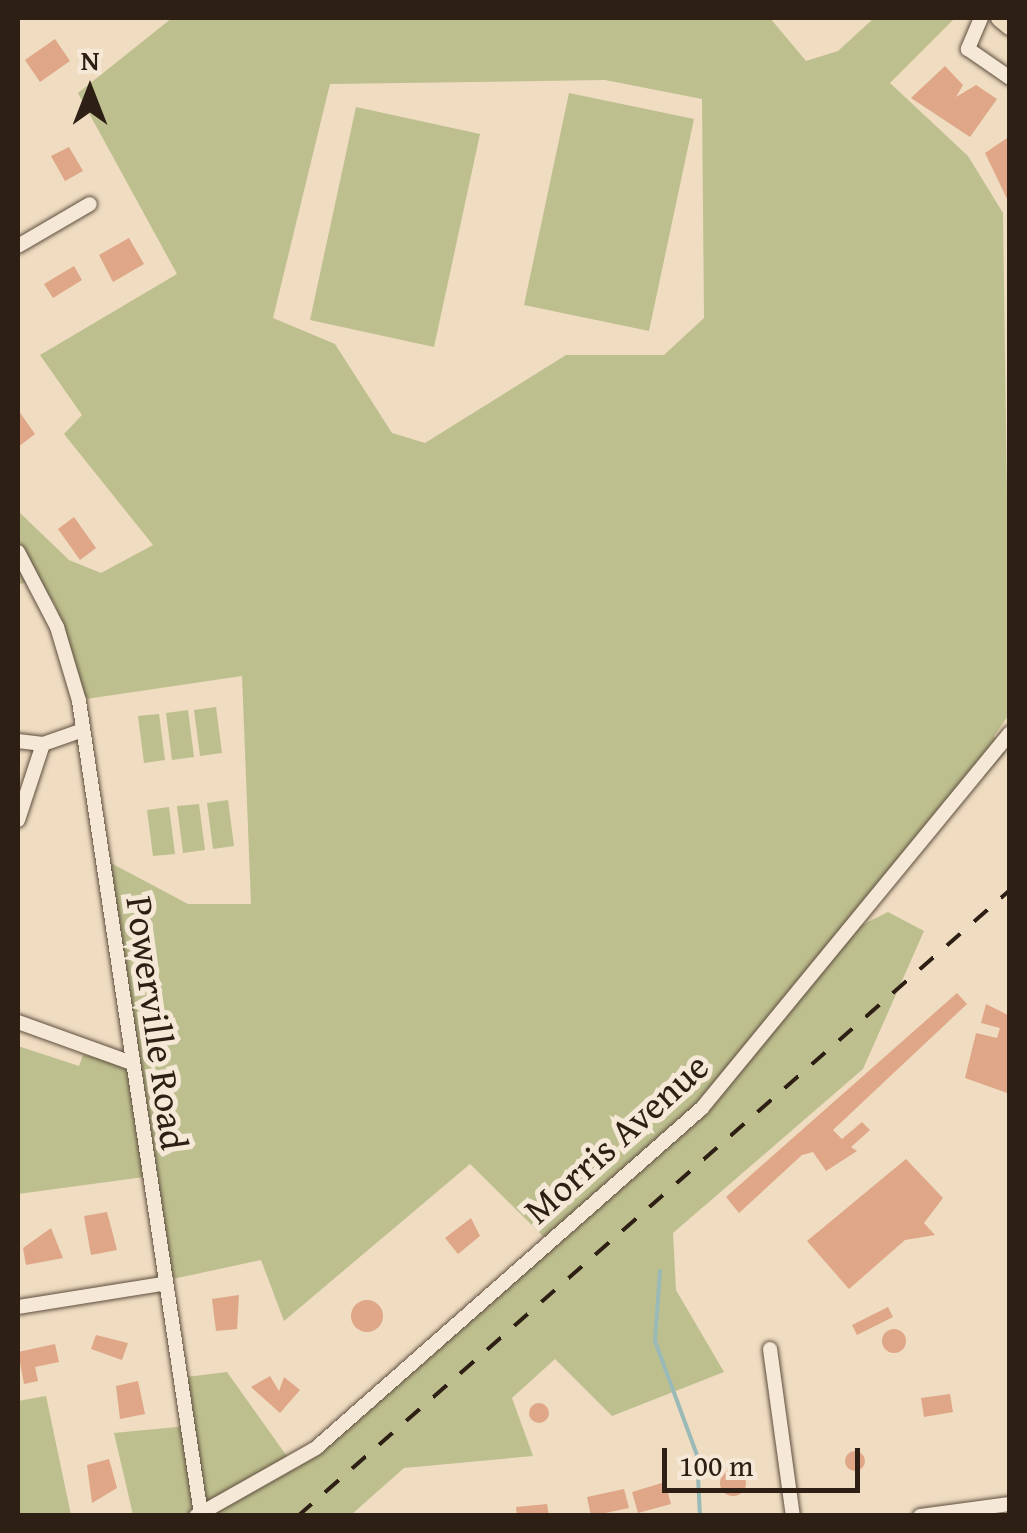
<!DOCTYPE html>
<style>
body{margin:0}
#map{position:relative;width:1027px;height:1533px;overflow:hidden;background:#efdcc1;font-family:"Gentium Book Plus",serif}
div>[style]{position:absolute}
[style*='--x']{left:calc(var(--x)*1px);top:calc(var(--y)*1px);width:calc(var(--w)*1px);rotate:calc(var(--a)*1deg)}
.green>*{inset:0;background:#bebf8f}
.stream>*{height:4px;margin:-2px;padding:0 2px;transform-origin:2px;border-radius:2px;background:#9abab7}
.building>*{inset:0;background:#dfa687}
.round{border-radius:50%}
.roads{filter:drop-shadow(0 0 2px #5e4e3e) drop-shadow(0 0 2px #5e4e3e)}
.minor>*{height:14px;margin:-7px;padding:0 7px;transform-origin:7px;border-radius:7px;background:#f5e8d7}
.major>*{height:18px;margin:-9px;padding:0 9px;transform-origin:9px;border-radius:9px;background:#efdcc1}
.rail>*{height:4px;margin-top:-2px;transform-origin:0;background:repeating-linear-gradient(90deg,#2d1f13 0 18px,transparent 0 36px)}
span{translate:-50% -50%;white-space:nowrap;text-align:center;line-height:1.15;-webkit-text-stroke:10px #f5e8d7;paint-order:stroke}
.street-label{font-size:38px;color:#2d1f13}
.frame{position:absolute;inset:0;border:20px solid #2d1f13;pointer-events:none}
.north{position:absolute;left:40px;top:40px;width:100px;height:100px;-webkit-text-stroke:8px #f5e8d7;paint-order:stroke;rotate:0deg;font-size:28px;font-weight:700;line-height:40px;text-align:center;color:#2d1f13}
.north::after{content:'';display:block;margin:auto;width:35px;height:45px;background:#2d1f13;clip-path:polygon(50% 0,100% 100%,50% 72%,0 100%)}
.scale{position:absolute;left:662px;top:1448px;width:198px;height:45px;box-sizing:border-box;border:5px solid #2d1f13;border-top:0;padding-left:12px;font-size:30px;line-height:35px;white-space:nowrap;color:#2d1f13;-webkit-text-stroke:8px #f5e8d7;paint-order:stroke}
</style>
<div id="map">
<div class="green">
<div style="clip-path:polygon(evenodd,172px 18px,770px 18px,806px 61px,838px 51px,874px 18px,955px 18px,890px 83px,968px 156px,1003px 213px,1010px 713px,994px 736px,1005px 753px,844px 934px,888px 912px,924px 931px,863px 1069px,673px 1233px,676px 1290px,724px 1372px,612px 1416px,555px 1359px,512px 1398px,533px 1456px,404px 1468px,351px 1515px,133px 1515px,114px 1433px,187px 1426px,178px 1378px,227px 1372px,296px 1469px,550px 1243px,470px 1164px,284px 1321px,261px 1260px,159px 1282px,144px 1177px,18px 1194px,18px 1046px,79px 1066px,83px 1055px,128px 1062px,109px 862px,188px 904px,251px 904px,242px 676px,86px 699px,55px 604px,39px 581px,18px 584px,18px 511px,69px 560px,101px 573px,153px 545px,64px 434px,82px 415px,40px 355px,177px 274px,78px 93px,172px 18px,605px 80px,702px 99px,704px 318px,664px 355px,566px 355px,425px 443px,392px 433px,335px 344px,273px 318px,330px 84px,605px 80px)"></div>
<div style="clip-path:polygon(569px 93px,694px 119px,649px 331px,524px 305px)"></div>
<div style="clip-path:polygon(356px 107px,480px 134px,434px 347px,310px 320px)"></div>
<div style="clip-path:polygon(216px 707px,222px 753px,200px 756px,194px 710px)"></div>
<div style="clip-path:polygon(188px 710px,194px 757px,172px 760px,166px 713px)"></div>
<div style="clip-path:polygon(159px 714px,165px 760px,144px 763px,138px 716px)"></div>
<div style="clip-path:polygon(228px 800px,234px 846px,213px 849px,207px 803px)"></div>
<div style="clip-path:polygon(199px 804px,205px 850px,183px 853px,177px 806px)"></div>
<div style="clip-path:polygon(169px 807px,175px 854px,153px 856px,147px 810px)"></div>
<div style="clip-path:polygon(46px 1396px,71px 1515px,18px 1515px,18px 1401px)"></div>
</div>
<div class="stream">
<div style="--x:660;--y:1271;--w:70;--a:94.1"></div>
<div style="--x:655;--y:1341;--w:121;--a:69.8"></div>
<div style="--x:697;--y:1455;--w:61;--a:87.2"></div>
</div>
<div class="building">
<div style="clip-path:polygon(55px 39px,70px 61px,40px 82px,25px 60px)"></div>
<div style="clip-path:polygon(945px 66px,963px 85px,956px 97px,976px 85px,997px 99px,970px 137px,911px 98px)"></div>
<div style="clip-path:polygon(1010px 136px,1010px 205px,985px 153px)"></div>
<div style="clip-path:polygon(69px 147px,83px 171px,65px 181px,51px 156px)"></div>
<div style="clip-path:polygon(129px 238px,144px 264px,113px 282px,99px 255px)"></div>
<div style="clip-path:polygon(74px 266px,82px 280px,53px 298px,44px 284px)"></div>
<div style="clip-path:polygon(18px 410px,35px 434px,18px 447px)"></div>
<div style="clip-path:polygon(74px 517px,96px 548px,80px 560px,58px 529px)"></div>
<div style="clip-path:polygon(957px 993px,967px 1004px,833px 1130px,842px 1139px,862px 1122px,870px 1130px,851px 1147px,857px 1151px,826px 1171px,813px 1152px,802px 1155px,739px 1213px,726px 1197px)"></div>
<div style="clip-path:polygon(986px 1004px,1010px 1016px,1010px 1094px,965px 1078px,976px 1033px,997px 1038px,1000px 1028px,981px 1023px)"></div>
<div style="clip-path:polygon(906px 1159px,943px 1198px,924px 1223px,935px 1235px,905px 1240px,849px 1289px,807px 1241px)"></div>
<div style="clip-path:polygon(107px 1212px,117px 1250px,91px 1255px,84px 1216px)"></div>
<div style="clip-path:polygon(471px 1218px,480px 1236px,458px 1254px,445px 1238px)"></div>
<div style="clip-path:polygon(51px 1228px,63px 1258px,26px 1265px,23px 1248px)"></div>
<div style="clip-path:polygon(239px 1295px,237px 1329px,216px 1331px,212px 1299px)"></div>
<div class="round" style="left:351px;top:1300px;width:32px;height:32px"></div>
<div style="clip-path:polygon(888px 1307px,893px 1317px,857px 1335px,852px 1325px)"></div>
<div class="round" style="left:882px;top:1329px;width:24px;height:24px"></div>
<div style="clip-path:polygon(96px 1335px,128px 1343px,122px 1360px,91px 1349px)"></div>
<div style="clip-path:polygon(55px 1344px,59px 1362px,35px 1367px,38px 1381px,24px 1384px,18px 1352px)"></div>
<div style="clip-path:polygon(270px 1376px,279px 1391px,284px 1377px,300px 1390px,280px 1413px,251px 1387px)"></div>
<div style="clip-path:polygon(138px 1381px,145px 1414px,120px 1419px,116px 1386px)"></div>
<div style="clip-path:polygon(950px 1394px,953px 1412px,924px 1417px,921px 1398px)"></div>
<div class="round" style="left:529px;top:1403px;width:20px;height:20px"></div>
<div class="round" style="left:845px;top:1451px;width:20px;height:20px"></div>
<div style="clip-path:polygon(109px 1459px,117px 1488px,92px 1503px,87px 1465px)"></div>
<div class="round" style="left:720px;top:1470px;width:26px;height:26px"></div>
<div style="clip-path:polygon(665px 1482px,671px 1504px,638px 1513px,632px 1492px)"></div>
<div style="clip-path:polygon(624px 1489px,629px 1508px,591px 1516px,587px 1497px)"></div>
<div style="clip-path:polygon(547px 1504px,549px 1516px,517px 1516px,516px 1507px)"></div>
</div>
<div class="roads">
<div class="minor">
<div style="--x:981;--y:18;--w:34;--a:113"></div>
<div style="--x:968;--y:49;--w:51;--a:34.6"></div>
<div style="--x:18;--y:246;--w:83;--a:-30.3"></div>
<div style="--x:18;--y:552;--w:85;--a:62.5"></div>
<div style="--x:57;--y:627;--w:77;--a:73.4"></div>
<div style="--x:79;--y:701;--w:822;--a:81.47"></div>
<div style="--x:18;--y:741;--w:25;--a:7"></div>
<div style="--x:18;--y:820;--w:80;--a:-71.8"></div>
<div style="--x:43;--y:744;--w:42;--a:-19.3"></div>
<div style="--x:18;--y:1022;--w:118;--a:19.8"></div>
<div style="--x:18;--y:1307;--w:146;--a:-9.1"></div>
<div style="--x:770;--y:1349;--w:169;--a:82.2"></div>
<div style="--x:196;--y:1516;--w:138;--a:-29.5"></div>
<div style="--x:316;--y:1448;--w:514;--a:-41.37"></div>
<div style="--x:702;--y:1108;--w:485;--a:-50.6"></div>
<div style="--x:920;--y:1516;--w:91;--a:-7.6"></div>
</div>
<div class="major">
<div style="--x:1000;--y:18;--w:13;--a:39"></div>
</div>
</div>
<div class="rail">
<div style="--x:298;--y:1516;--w:948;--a:-41.32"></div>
</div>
<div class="street-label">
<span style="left:157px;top:1023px;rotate:82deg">Powerville Road</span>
<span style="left:616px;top:1138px;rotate:-42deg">Morris Avenue</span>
</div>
<div class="frame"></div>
<div class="north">N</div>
<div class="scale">100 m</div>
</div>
